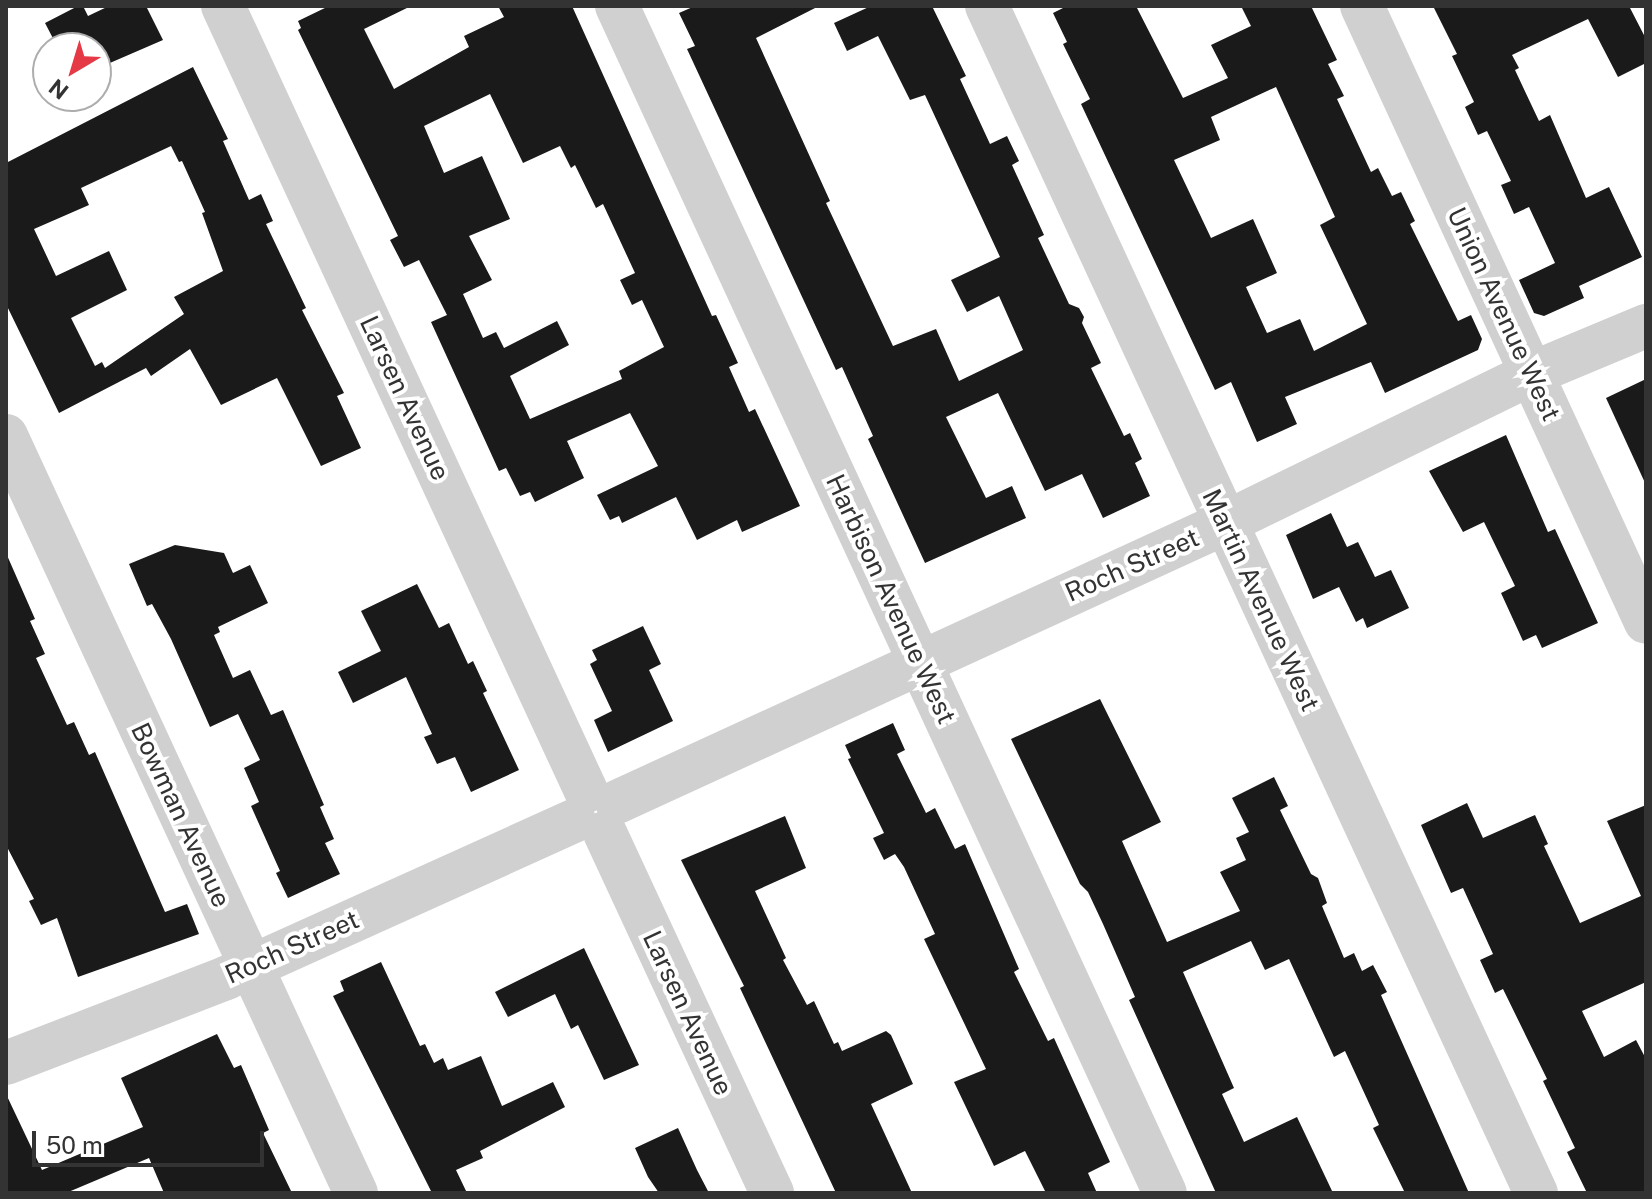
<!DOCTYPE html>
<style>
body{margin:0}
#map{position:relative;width:1652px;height:1199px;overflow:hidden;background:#fff;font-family:"Public Sans",sans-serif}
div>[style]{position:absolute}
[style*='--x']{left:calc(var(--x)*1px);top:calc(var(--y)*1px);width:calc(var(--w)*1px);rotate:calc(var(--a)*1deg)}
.building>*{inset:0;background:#1a1a1a}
.minor>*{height:44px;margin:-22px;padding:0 22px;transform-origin:22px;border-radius:22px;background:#d0d0d0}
span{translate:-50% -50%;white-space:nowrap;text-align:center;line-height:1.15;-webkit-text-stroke:8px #fff;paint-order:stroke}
.street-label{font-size:26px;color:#333}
.frame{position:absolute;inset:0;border:8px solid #333;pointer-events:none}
.north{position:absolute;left:32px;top:32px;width:80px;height:80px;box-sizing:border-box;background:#fff;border:2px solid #adadad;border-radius:50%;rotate:218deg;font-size:22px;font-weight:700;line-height:32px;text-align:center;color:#333}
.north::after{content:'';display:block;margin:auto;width:28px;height:36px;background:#e63946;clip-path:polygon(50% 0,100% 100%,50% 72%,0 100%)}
.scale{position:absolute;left:32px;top:1131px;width:232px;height:36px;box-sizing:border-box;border:4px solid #333;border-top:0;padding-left:10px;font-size:24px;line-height:28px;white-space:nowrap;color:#333;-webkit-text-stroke:6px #fff;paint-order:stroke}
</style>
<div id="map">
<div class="building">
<div style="clip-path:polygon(78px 6px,83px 6px,88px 16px,109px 6px,146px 6px,163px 40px,96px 69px,96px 48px,58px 48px,45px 23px)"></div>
<div style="clip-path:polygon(evenodd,329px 6px,411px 6px,364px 29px,394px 89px,469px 47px,464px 36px,504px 17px,498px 6px,572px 6px,712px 316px,716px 315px,738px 363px,729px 367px,749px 412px,755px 409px,800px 506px,742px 532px,737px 520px,697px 540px,676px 497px,622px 523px,619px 516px,610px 520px,597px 495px,658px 466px,630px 413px,567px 441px,584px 478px,535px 502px,530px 492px,520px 496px,506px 468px,499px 471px,431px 322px,447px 315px,419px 260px,404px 267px,390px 240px,398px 236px,298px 30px,301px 28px,298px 21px,329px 6px,490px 94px,523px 163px,560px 146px,571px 168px,575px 165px,596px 208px,603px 204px,635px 273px,620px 280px,632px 305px,642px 300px,664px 347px,619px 371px,622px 379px,530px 419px,510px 376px,569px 345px,557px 321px,504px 348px,496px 332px,483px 338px,463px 294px,492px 280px,469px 236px,510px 219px,482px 156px,444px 173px,424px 126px,490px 94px)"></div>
<div style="clip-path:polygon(695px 6px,819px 6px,756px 38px,830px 201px,826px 203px,893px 346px,936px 329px,959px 381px,1023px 350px,999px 296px,967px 312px,951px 280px,1000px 257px,925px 95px,910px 100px,878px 36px,847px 51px,834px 23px,871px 6px,932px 6px,966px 76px,960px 79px,990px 144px,1007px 136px,1019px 161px,1012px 165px,1044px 235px,1038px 238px,1069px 304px,1079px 308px,1084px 317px,1082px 323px,1101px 363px,1091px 368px,1124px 436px,1130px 433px,1142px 459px,1135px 463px,1150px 496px,1103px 518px,1082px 474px,1045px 491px,998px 393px,946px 417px,986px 498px,1012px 486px,1026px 518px,925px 563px,868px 439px,873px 436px,842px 367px,836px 370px,687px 49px,695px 46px,679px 13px)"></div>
<div style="clip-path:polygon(evenodd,1067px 6px,1136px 6px,1183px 98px,1228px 78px,1211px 45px,1251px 26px,1241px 6px,1311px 6px,1337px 60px,1328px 64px,1344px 96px,1337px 99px,1371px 172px,1378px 168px,1392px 196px,1401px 192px,1415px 221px,1410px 224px,1458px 321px,1471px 315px,1482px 339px,1478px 350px,1385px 393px,1371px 362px,1285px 397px,1297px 424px,1257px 442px,1231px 382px,1215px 390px,1081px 104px,1090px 99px,1063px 44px,1067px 42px,1053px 13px,1067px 6px,1276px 87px,1335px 217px,1320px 225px,1367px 324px,1314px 351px,1300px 319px,1267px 333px,1246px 287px,1277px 273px,1253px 219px,1211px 238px,1174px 160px,1220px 140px,1211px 117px,1276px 87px)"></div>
<div style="clip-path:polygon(1433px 6px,1629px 6px,1646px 39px,1646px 63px,1618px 77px,1588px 19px,1512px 55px,1519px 68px,1515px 70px,1539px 121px,1550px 115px,1586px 198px,1609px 187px,1642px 257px,1579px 286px,1584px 298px,1544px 316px,1534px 313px,1519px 280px,1555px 263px,1529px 207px,1514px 214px,1501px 185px,1511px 181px,1487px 131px,1478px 135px,1465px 107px,1474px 102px,1452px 56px,1457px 54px)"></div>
<div style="clip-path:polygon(evenodd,193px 67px,228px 139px,223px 141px,249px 200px,261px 194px,273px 221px,266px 224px,306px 308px,302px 310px,344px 393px,337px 396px,361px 448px,321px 466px,277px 378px,221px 405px,190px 349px,151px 376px,146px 368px,59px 413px,6px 304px,6px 163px,193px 67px,171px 146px,179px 162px,182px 161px,205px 212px,202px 213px,223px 271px,174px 297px,184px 314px,105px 368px,102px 362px,95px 366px,71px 318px,127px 290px,109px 251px,56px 276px,34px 229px,89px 205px,81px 188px,171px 146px)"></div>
<div style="clip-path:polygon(1646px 379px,1646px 485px,1606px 398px)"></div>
<div style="clip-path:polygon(1506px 435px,1548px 532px,1555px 529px,1598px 623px,1542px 648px,1536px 635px,1523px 641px,1501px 593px,1515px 586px,1484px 522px,1463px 532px,1429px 471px)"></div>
<div style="clip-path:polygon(1331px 513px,1347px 547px,1358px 542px,1375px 577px,1391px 570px,1409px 608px,1367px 628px,1363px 618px,1356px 622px,1339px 587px,1313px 599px,1286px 535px)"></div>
<div style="clip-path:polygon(175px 545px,224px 553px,233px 573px,250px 565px,268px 603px,218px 627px,220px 632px,214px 635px,233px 678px,250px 670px,271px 715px,283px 710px,324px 805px,320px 807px,334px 839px,325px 843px,340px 874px,288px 898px,276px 873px,280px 871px,251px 806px,259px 802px,244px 768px,260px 760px,238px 714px,210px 727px,171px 639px,152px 604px,147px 606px,129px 564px)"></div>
<div style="clip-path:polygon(6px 553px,35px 619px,30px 621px,45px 654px,36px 658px,67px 725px,74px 722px,89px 755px,95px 752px,165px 912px,187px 904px,199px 934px,78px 977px,57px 918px,41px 925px,29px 901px,34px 899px,6px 845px)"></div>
<div style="clip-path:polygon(417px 584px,439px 628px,449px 623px,468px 664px,473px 661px,487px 691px,483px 693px,519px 770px,471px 792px,455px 757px,437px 764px,424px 737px,432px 734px,406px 677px,353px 703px,338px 672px,381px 651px,361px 611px)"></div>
<div style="clip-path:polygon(643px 626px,661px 664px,649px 670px,673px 721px,608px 752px,594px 720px,612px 711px,590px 664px,597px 660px,592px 650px)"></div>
<div style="clip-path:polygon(1100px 699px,1161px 822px,1122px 841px,1167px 942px,1240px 911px,1220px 872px,1246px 860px,1236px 838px,1249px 832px,1232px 798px,1274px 777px,1288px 806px,1280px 810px,1311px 874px,1318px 878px,1327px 903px,1322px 906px,1344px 958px,1354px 953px,1362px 971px,1373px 965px,1387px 992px,1381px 995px,1469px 1193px,1405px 1193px,1373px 1128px,1379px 1125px,1345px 1051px,1334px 1057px,1289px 959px,1265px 970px,1251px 941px,1183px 972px,1234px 1088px,1222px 1094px,1244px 1142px,1297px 1117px,1333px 1193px,1216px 1193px,1129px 1000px,1135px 997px,1103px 924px,1088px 892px,1080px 884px,1011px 739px)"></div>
<div style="clip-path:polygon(893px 723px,905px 750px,897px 754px,926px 813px,935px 808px,955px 849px,965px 844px,1019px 969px,1014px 972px,1048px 1041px,1054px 1038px,1110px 1162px,1088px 1173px,1097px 1193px,1046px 1193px,1025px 1151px,994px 1166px,954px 1082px,986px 1069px,924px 939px,935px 934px,904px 867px,895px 854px,884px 860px,873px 838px,884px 833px,848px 759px,851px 758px,845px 745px)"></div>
<div style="clip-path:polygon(1467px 803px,1483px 838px,1535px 815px,1548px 844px,1544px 846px,1580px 923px,1641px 896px,1607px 821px,1646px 805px,1646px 982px,1582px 1011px,1604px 1057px,1636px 1040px,1646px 1059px,1646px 1193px,1587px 1193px,1567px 1152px,1575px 1148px,1543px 1081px,1547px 1079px,1503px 989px,1495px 993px,1480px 960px,1493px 954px,1463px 888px,1451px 893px,1421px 825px)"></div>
<div style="clip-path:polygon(785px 816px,806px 868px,755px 891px,786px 958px,783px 960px,807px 1005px,814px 1001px,834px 1044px,838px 1042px,842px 1051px,886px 1031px,891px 1035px,913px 1084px,871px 1104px,912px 1193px,836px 1193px,740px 988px,744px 986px,681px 860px)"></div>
<div style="clip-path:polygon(584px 948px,639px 1065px,604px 1080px,578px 1025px,571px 1029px,555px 994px,508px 1017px,495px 992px)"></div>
<div style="clip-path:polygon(381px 962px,420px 1046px,425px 1044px,434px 1063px,443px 1058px,448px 1070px,481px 1056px,502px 1106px,553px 1082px,565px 1107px,480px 1151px,483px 1158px,456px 1170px,467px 1193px,432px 1193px,333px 996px,344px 991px,340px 981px)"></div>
<div style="clip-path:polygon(217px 1034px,234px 1068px,241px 1065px,269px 1130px,263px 1133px,292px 1193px,164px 1193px,149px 1158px,66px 1193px,6px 1193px,6px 1094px,42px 1170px,143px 1127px,121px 1078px)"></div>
<div style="clip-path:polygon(678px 1128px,697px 1170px,709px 1193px,659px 1193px,648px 1177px,635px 1148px)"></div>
</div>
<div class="minor">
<div style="--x:223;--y:6;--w:865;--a:65.18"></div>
<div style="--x:617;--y:6;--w:1307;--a:65.22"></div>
<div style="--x:987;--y:6;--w:1308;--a:65.18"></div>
<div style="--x:1362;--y:6;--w:678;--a:65.25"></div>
<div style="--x:6;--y:436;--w:834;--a:65.19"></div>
<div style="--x:617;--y:802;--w:669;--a:-24.65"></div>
<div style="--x:1225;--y:523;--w:340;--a:-26"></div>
<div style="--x:1531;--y:374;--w:125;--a:-22.7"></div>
<div style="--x:605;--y:833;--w:397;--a:65.1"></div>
<div style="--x:6;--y:1063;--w:236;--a:-21.1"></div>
<div style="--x:226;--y:978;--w:382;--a:-24.3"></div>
</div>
<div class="street-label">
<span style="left:1504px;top:314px;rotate:65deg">Union Avenue West</span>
<span style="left:405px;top:398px;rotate:65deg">Larsen Avenue</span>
<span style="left:1132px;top:565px;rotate:-24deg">Roch Street</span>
<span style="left:891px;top:599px;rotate:65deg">Harbison Avenue West</span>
<span style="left:1261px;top:600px;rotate:65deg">Martin Avenue West</span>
<span style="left:181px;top:815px;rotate:65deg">Bowman Avenue</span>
<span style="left:292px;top:947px;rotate:-24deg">Roch Street</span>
<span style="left:688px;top:1013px;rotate:65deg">Larsen Avenue</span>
</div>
<div class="frame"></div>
<div class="north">N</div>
<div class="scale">50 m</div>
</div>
